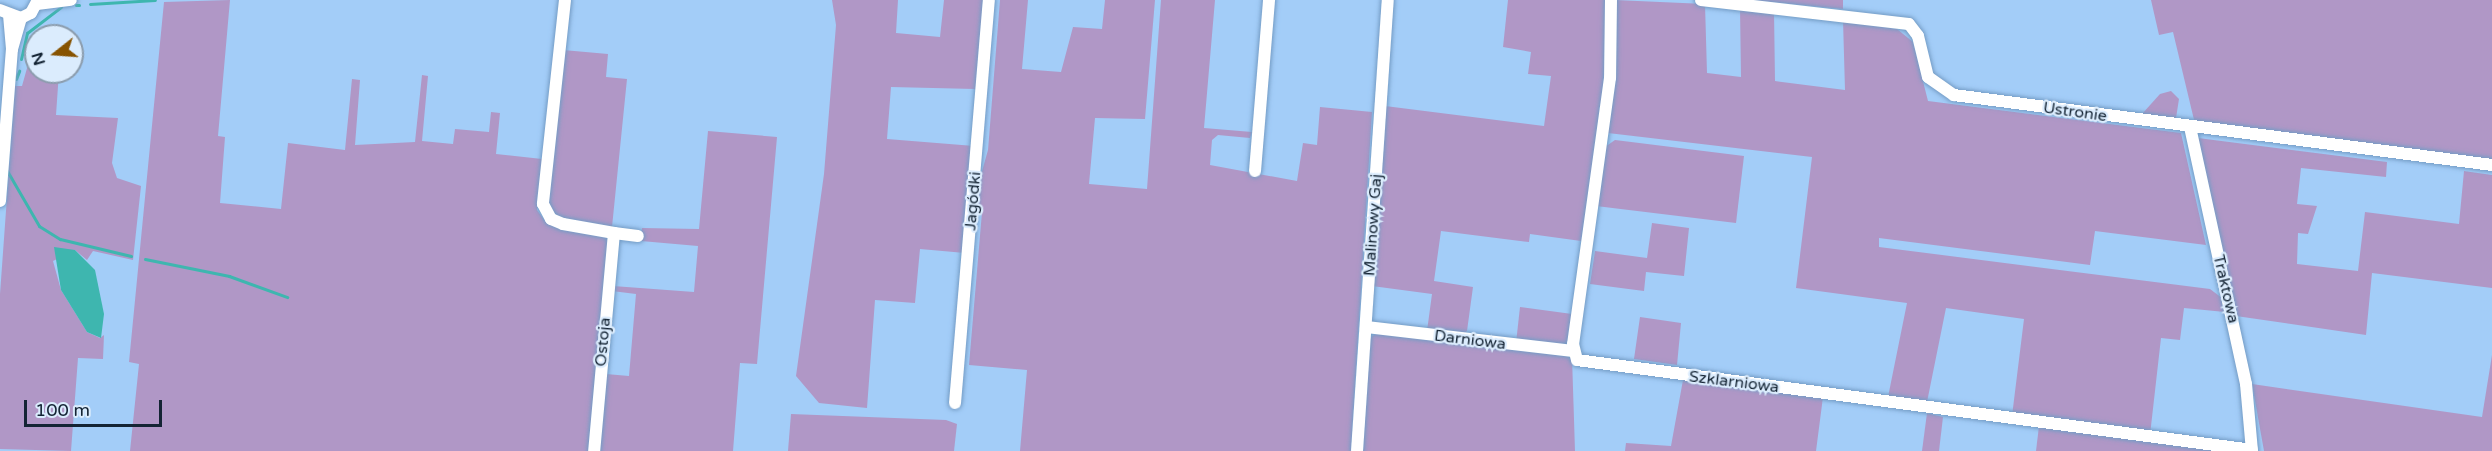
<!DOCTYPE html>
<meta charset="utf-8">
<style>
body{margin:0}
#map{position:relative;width:2492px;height:451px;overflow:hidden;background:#a3cdf8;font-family:"Varela Round",sans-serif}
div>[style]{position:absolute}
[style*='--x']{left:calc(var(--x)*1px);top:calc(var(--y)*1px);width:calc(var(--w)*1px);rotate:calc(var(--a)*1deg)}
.green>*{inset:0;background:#b097c6}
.water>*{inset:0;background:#3eb6af}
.stream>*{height:3px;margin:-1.5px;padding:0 1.5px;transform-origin:1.5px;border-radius:1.5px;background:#3eb6af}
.roads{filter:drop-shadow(0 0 2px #749cc5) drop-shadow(0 0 2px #749cc5)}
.minor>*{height:12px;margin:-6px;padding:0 6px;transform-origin:6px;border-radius:6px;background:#fff}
span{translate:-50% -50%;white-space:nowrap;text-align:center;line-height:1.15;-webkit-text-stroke:4.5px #dbecfd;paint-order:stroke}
.street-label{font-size:16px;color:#142434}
.north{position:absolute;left:24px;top:24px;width:60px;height:60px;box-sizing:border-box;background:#dbecfd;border:2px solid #8b9cad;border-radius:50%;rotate:253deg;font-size:16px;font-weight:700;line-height:24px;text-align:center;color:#142434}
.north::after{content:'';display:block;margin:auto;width:21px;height:27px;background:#875300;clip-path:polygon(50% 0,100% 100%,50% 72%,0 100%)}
.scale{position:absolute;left:24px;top:400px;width:138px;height:27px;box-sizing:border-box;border:3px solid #142434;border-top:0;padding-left:8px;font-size:18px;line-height:21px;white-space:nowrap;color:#142434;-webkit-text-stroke:4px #dbecfd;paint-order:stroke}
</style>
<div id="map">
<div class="green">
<div style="clip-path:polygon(230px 0,218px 136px,225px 137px,220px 203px,281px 209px,288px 143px,345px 150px,352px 79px,360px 80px,355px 145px,415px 142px,422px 75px,428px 76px,422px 141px,453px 144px,455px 129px,489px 132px,491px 112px,500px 113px,496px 154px,542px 159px,537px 210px,545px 221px,610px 237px,592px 451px,130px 451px,139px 364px,129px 362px,164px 2px)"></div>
<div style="clip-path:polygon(832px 0,898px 0,896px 33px,940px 37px,944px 0,987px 0,979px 85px,975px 89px,891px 87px,887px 139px,974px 146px,965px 253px,920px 249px,915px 303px,875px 300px,867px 408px,819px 403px,796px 376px,824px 174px,836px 25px)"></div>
<div style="clip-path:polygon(1000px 0,1028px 0,1022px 69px,1061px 72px,1073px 27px,1102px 29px,1105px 0,1155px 0,1145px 119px,1095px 118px,1089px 184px,1147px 189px,1161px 0,1215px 0,1204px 128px,1252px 132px,1250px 138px,1218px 135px,1212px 140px,1210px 165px,1297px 181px,1303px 143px,1317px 145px,1320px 107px,1372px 112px,1351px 451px,1020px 451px,1027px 370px,969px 365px,982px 212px,975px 212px,977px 189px,988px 150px)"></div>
<div style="clip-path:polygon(1508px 0,1606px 0,1603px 104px,1599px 108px,1602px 114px,1581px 241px,1530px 234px,1529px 242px,1441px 231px,1434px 281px,1473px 287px,1467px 331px,1461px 336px,1427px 331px,1432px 294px,1372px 286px,1385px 106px,1544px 126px,1551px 76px,1528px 74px,1531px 52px,1503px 47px)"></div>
<div style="clip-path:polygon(1615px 0,1705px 4px,1707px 73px,1741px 77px,1740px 8px,1774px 11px,1775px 81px,1845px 90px,1843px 20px,1897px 29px,1913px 42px,1928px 101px,2181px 133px,2206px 245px,2095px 231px,2090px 265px,1879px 238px,1879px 247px,2210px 289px,2222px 298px,2225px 312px,2184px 308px,2180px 340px,2161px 338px,2150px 435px,2012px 416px,2024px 319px,1946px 308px,1927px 402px,1888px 397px,1907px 303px,1796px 288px,1812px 157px,1608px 133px)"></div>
<div style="clip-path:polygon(1749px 0,1843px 0,1843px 9px)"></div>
<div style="clip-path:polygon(2151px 0,2492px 0,2492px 161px,2195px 124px,2173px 32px,2159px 35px)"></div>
<div style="clip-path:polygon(36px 36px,36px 72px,59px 72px,56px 115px,118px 118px,112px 163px,117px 178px,141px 186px,133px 260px,93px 251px,87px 260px,75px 250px,53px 261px,61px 290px,87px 332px,100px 338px,104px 335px,103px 359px,78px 358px,71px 451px,0 449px,0 294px,15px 86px,22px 86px)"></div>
<div style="clip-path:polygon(563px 50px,608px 54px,606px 77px,627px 79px,612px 227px,560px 220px,546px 202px)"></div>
<div style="clip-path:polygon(2171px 91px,2179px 99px,2176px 118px,2142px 114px,2160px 94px)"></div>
<div style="clip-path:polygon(708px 131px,777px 137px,757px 364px,740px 363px,733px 451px,598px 451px,606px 374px,629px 376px,636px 294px,612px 291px,613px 286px,694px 292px,698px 246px,641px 241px,641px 235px,642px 228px,699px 229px)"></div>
<div style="clip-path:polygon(2198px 138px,2387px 162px,2386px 177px,2301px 168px,2297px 204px,2317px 206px,2308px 234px,2298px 233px,2297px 264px,2358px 271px,2365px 212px,2459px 224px,2464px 171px,2492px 175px,2492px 288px,2372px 273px,2366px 335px,2236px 316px)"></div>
<div style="clip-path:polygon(1615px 140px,1744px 156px,1736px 223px,1596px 206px,1605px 147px)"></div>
<div style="clip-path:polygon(1652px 223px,1689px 228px,1684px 276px,1646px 272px,1644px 291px,1590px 284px,1595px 251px,1647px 258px)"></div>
<div style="clip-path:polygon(1520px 307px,1572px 314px,1568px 345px,1516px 343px)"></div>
<div style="clip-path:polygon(1640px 317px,1681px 323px,1677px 365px,1634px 359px)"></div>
<div style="clip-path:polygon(1379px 332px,1572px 357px,1575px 451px,1363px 451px,1369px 338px)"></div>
<div style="clip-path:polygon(2492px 355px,2492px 451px,2264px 451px,2252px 384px,2482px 417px)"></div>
<div style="clip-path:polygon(1683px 380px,1823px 397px,1816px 451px,1625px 451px,1626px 443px,1671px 446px)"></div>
<div style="clip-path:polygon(1927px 413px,1943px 417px,1939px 451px,1922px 451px)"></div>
<div style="clip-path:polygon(791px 414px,946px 420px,957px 424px,954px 451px,788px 451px)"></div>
<div style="clip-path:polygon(2039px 426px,2238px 451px,2036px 451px)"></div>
</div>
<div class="water">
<div style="clip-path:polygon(54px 247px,75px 250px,95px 270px,104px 314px,101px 338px,87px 332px,61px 290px)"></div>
</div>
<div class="stream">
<div style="--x:90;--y:4;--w:65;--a:-3.5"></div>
<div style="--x:76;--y:5;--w:3;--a:0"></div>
<div style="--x:21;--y:59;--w:27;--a:-77"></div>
<div style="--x:27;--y:33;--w:43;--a:-37.4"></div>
<div style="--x:16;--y:79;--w:9;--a:-69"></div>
<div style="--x:6;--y:169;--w:66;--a:59.9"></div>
<div style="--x:39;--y:226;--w:25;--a:32"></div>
<div style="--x:60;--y:239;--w:73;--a:13.5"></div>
<div style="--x:145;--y:259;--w:86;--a:11.4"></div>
<div style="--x:229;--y:276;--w:62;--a:19.9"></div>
</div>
<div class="roads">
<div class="minor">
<div style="--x:565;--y:0;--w:205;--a:96.2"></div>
<div style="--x:543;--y:204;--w:17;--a:62"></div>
<div style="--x:551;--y:219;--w:13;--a:23"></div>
<div style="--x:563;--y:224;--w:52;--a:10"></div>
<div style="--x:614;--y:233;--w:219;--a:95.2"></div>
<div style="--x:1611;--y:0;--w:78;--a:90.7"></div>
<div style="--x:1610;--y:78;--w:269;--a:97.9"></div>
<div style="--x:1573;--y:344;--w:16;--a:76"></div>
<div style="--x:1577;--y:360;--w:681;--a:7.59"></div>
<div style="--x:1701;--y:0;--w:209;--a:6.6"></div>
<div style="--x:1909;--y:24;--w:15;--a:53"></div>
<div style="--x:1918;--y:36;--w:42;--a:76.3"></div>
<div style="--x:1928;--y:77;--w:32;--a:35"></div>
<div style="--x:1954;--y:95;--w:543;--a:7.41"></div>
<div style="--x:37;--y:4;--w:34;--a:-7"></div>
<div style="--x:0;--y:10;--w:22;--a:21"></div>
<div style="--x:21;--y:18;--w:11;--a:-27"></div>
<div style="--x:31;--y:13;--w:15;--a:-62"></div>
<div style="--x:12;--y:49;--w:32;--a:-74"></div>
<div style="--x:2190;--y:127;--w:263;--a:77.7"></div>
<div style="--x:2246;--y:384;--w:67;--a:84.9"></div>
<div style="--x:1255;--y:171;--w:172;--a:-85.3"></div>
<div style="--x:0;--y:201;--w:152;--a:-85.5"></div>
<div style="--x:12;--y:49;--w:32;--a:-95"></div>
<div style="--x:614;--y:233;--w:24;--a:7"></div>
<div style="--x:1366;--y:327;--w:209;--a:6.6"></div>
<div style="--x:955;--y:403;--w:404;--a:-85.2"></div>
<div style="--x:1357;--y:451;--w:452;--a:-86.1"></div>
</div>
</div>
<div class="street-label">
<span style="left:2075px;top:112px;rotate:8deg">Ustronie</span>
<span style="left:973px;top:201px;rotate:-85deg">Jagódki</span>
<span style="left:1373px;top:225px;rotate:-86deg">Malinowy Gaj</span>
<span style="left:2226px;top:289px;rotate:77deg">Traktowa</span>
<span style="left:1470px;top:340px;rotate:7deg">Darniowa</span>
<span style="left:603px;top:342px;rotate:-85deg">Ostoja</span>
<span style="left:1734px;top:382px;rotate:7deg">Szklarniowa</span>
</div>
<div class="north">N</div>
<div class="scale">100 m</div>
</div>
